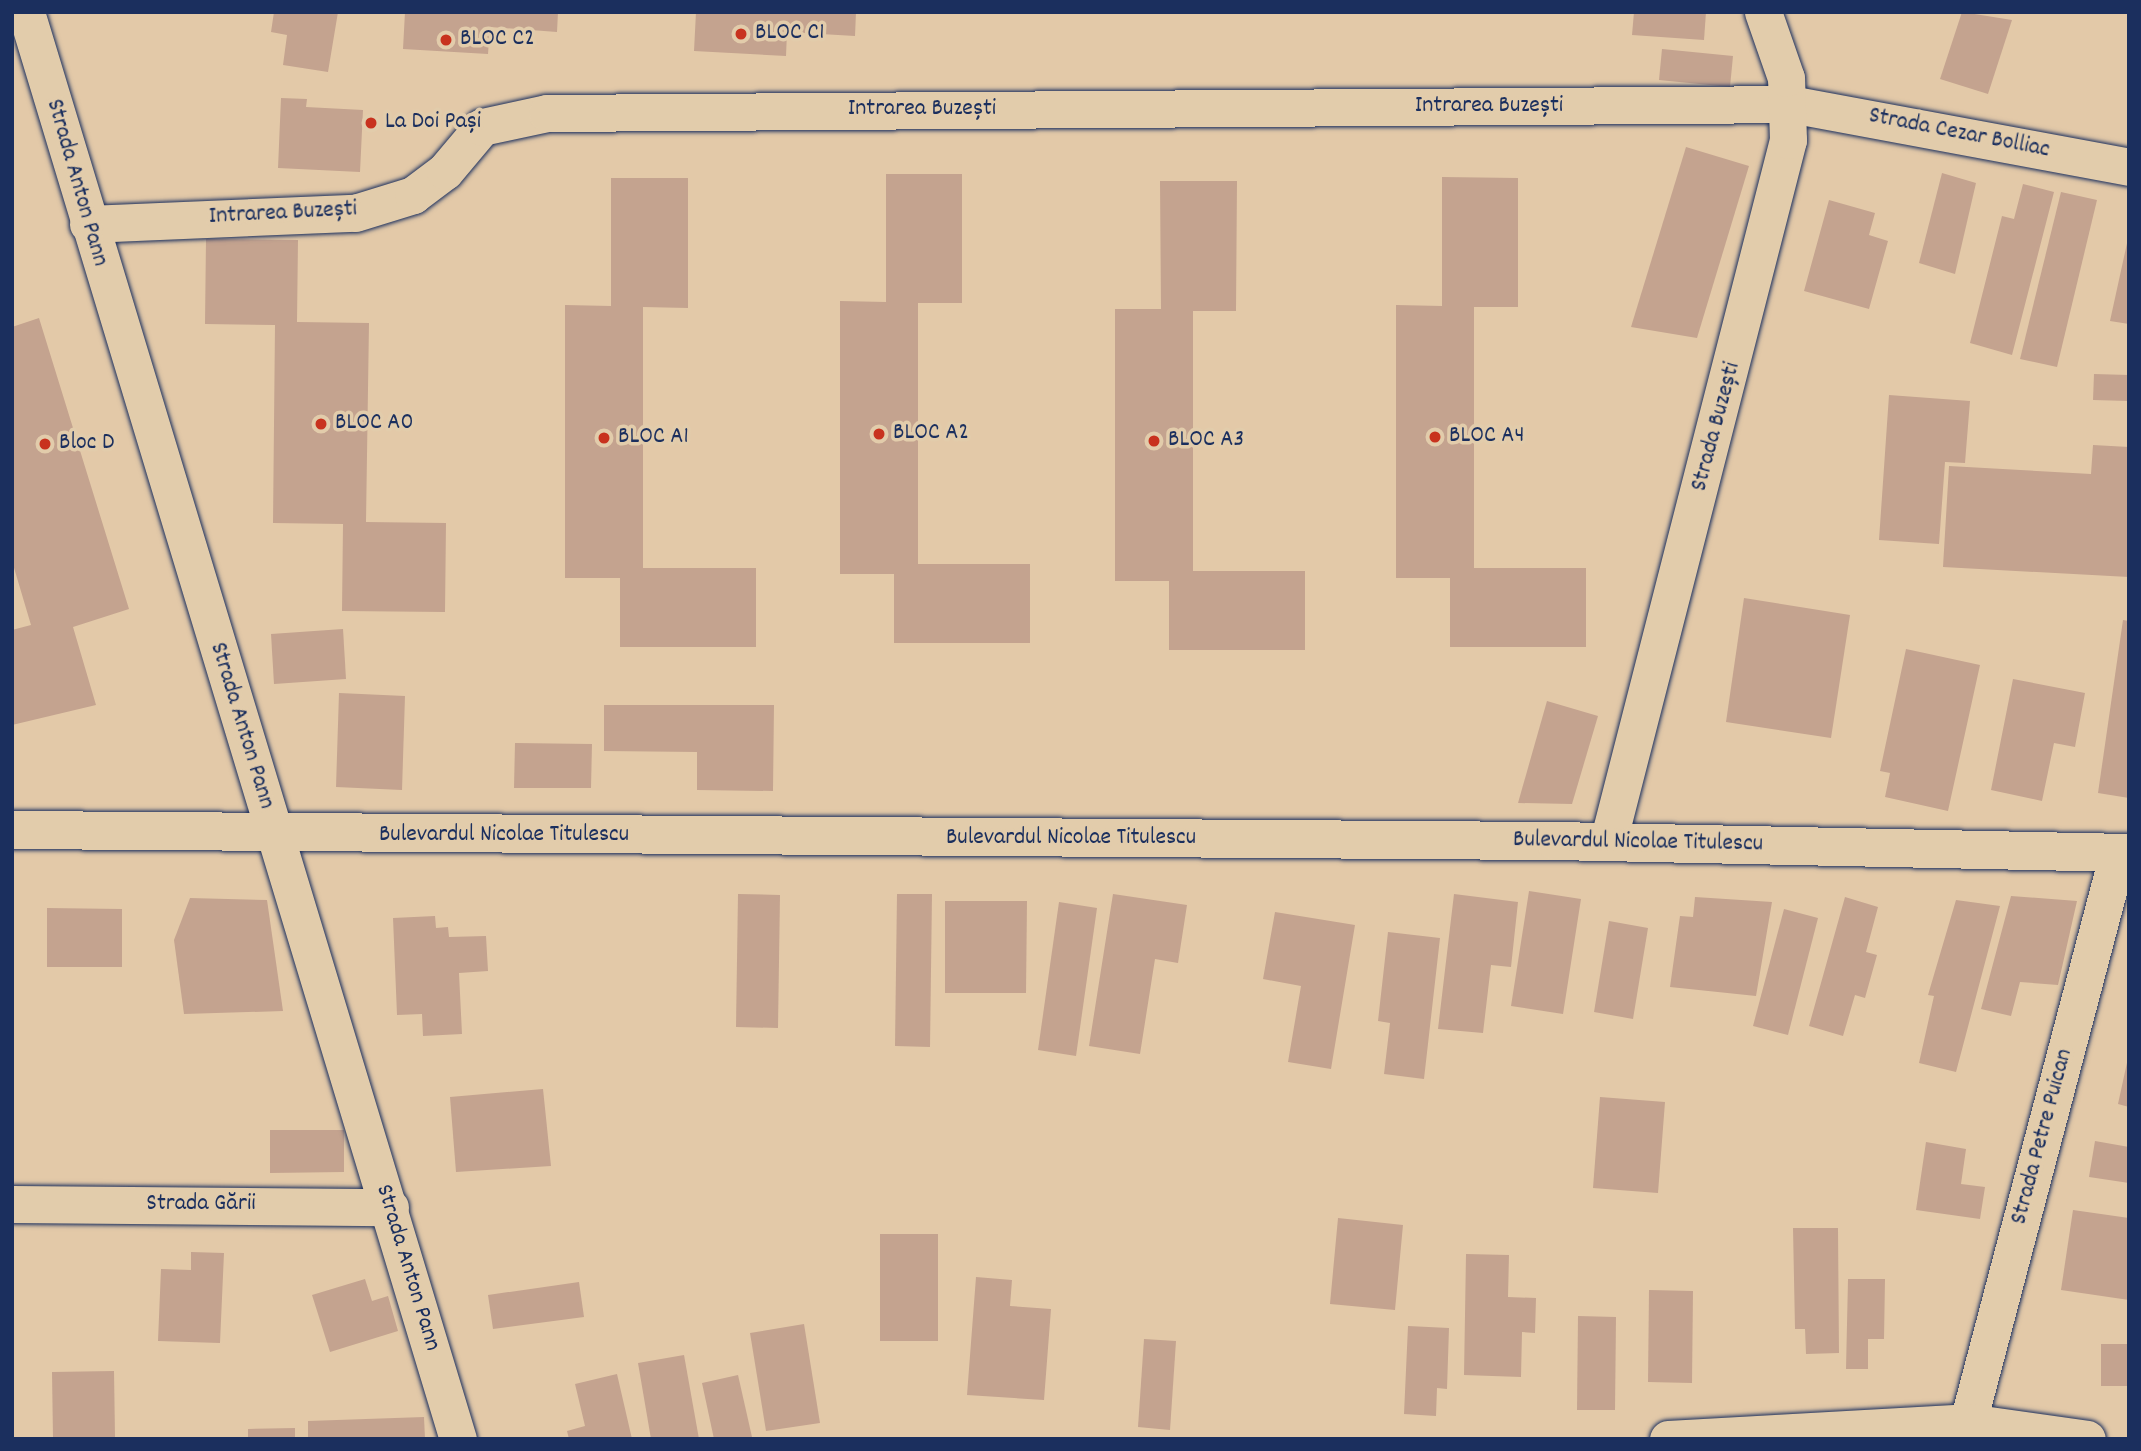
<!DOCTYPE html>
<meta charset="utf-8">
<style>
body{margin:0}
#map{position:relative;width:2141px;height:1451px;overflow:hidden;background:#e3c9a8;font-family:Dekko,sans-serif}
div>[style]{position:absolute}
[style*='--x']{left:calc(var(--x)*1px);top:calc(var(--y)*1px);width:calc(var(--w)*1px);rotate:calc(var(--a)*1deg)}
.building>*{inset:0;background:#c4a38f}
.roads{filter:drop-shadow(0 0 2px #1b2f5e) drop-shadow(0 0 2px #1b2f5e)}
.street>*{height:37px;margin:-18.5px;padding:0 18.5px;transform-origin:18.5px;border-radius:18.5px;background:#e2ccab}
.secondary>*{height:38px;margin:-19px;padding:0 19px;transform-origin:19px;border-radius:19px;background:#e2ccab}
.dots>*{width:19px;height:19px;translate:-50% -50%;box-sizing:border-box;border:4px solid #e2ccab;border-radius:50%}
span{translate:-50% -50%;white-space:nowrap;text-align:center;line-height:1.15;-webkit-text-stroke:7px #e2ccab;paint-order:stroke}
.poi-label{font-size:24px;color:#1b2f5e}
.left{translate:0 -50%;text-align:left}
.street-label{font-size:24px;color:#1b2f5e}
.frame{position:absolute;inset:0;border:14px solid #1b2f5e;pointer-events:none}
</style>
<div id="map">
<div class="building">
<div style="clip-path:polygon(274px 12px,338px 12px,328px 72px,283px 65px,287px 35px,271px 32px)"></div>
<div style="clip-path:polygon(405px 12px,558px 12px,557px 32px,490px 27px,488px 54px,403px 49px)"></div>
<div style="clip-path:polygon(696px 12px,856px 12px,855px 36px,787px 32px,786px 56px,694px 51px)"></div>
<div style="clip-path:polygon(1634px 12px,1706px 12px,1704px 40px,1632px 35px)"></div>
<div style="clip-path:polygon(1962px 12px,2012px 20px,1988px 94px,1940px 79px)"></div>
<div style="clip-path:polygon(1662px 49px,1733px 56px,1730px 87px,1659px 80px)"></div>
<div style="clip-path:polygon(281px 98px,307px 99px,306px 107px,363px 110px,360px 172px,278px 168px)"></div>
<div style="clip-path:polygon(1686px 147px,1749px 166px,1697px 338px,1631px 327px)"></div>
<div style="clip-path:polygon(1942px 173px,1976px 183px,1955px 274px,1919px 263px)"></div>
<div style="clip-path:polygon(886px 174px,962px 174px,962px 303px,918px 303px,918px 564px,1030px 564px,1030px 643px,894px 643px,894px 574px,840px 574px,840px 301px,886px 302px)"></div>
<div style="clip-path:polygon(1442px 177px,1518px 178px,1518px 307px,1474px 307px,1474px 568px,1586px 568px,1586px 647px,1450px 647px,1450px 578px,1396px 578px,1396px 305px,1442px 306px)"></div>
<div style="clip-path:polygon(611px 178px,688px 178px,688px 308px,643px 307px,643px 568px,756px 568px,756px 647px,620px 647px,620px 578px,565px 578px,565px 305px,611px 306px)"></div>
<div style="clip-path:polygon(1160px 181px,1237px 181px,1236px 311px,1193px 311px,1193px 571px,1305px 571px,1305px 650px,1169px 650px,1169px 581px,1115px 581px,1115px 309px,1161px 309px)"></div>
<div style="clip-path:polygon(2023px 184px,2054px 192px,2012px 355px,1970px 343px,2002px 216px,2014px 219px)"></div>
<div style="clip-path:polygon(2061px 192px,2097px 200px,2057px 367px,2020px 359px)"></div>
<div style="clip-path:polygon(1829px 200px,1875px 213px,1869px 235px,1888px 241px,1869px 309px,1804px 291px)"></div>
<div style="clip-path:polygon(2129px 234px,2129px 324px,2110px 321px)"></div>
<div style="clip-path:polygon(206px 239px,298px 240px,297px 322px,369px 323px,366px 522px,446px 523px,445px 612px,342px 611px,343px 524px,273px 523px,275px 325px,205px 324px)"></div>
<div style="clip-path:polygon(39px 318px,129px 609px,73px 627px,96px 705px,12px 725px,12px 630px,31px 625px,12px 561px,12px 327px)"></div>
<div style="clip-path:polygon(2094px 374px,2129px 375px,2129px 401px,2093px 400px)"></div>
<div style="clip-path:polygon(1889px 395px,1970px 401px,1965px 463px,1945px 462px,1939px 544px,1879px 540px)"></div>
<div style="clip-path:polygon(2093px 445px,2129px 447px,2129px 577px,1943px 567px,1949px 466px,2091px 474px)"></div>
<div style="clip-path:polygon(1744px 598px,1850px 615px,1831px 738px,1726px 722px)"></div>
<div style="clip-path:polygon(2123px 620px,2129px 621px,2129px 798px,2098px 793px)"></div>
<div style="clip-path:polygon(343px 629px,346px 679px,274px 684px,271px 634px)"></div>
<div style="clip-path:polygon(1906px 649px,1980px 665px,1948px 811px,1885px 797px,1890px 773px,1880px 771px)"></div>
<div style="clip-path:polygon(2013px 679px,2085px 693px,2075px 747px,2054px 743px,2042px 801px,1991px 790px)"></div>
<div style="clip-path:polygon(339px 693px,405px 696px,402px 790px,336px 787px)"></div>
<div style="clip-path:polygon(1547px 701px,1598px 716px,1572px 804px,1518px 803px)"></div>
<div style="clip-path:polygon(604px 705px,774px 705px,773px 791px,697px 790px,697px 752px,604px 751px)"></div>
<div style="clip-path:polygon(515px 743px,592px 744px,591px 788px,514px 788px)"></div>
<div style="clip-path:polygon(1529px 891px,1581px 899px,1563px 1014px,1511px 1006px)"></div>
<div style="clip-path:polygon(738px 894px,780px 895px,778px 1028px,736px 1027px)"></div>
<div style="clip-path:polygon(897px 894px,932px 894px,930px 1047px,895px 1046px)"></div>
<div style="clip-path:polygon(1113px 894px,1187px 905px,1178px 963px,1155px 959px,1140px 1054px,1089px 1046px)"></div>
<div style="clip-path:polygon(1454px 894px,1518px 902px,1511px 967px,1491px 965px,1483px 1033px,1438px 1029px)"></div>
<div style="clip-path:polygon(2011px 896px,2077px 901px,2058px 985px,2020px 982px,2011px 1016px,1981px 1009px)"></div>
<div style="clip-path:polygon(1695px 897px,1772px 902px,1756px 996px,1670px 987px,1680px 916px,1693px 917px)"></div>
<div style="clip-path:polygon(1845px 897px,1878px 907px,1866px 952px,1877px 955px,1865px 998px,1855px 995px,1843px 1036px,1809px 1026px)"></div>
<div style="clip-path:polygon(190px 898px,267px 900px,283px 1011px,184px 1014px,174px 940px)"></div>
<div style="clip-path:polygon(1956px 900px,2000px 906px,1956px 1072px,1919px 1063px,1934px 996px,1928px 995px)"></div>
<div style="clip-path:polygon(945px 901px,1027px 901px,1026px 993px,945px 993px)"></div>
<div style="clip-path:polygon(1059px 902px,1097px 908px,1076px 1056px,1038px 1050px)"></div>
<div style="clip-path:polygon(47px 908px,122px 909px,122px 967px,47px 967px)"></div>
<div style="clip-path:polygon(1784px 909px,1818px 918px,1788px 1035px,1753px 1026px)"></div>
<div style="clip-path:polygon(1275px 912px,1355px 925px,1331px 1069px,1288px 1062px,1301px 986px,1263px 979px)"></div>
<div style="clip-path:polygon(435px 916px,436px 928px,448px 927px,449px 937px,486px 936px,488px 971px,459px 973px,462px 1034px,423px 1036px,422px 1014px,397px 1015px,393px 918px)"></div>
<div style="clip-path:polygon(1609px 921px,1648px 928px,1633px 1019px,1594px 1012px)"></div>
<div style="clip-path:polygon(1388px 932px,1440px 938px,1424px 1079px,1384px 1074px,1390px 1023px,1378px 1021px)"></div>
<div style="clip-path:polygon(2128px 1058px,2129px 1058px,2129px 1107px,2118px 1104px)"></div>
<div style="clip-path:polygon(543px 1089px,551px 1166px,456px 1172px,450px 1097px)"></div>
<div style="clip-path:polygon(1600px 1097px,1665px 1102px,1658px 1193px,1593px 1188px)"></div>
<div style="clip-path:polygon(270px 1130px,344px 1130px,344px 1172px,270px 1173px)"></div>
<div style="clip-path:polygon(2095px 1141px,2129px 1147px,2129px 1183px,2089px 1177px)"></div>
<div style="clip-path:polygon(1926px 1142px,1966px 1149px,1961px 1184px,1985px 1187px,1980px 1219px,1916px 1210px)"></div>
<div style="clip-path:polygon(2073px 1210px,2129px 1218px,2129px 1300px,2061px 1290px)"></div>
<div style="clip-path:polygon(1338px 1218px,1403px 1225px,1395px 1310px,1330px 1304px)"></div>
<div style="clip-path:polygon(1793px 1228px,1838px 1228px,1839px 1353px,1806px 1354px,1805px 1329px,1795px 1329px)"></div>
<div style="clip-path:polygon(880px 1234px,938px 1234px,938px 1341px,880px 1341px)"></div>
<div style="clip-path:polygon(191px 1252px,224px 1253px,220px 1343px,158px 1341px,161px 1269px,191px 1270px)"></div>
<div style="clip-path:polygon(1466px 1254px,1509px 1255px,1508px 1297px,1536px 1298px,1535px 1333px,1522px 1332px,1521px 1377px,1464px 1375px)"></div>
<div style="clip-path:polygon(976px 1277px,1012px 1280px,1010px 1306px,1051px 1309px,1044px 1400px,967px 1395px)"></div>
<div style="clip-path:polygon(365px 1279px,372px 1301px,388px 1296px,398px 1331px,330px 1352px,312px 1295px)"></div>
<div style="clip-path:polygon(1848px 1279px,1885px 1279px,1884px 1339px,1868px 1339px,1868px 1369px,1846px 1369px)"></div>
<div style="clip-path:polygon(579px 1282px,584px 1317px,493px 1329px,488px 1295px)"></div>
<div style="clip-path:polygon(1649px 1290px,1693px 1291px,1692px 1383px,1648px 1382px)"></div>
<div style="clip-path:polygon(1578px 1316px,1616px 1317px,1615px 1410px,1577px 1410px)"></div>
<div style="clip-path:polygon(804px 1324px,820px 1423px,766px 1431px,750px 1333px)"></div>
<div style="clip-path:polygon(1408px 1326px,1449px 1328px,1447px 1389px,1437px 1388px,1436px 1416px,1404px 1414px)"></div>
<div style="clip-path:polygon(1144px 1339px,1176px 1341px,1170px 1430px,1138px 1427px)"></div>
<div style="clip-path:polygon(2101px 1344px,2129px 1344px,2129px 1386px,2101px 1386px)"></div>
<div style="clip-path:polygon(684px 1355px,699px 1439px,651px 1439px,638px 1363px)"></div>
<div style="clip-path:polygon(114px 1371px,115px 1437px,53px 1438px,52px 1372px)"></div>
<div style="clip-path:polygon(617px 1374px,632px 1439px,569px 1439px,567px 1431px,585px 1426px,575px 1384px)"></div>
<div style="clip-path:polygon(738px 1375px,752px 1437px,714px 1439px,702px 1383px)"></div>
<div style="clip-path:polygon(424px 1417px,425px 1439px,308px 1439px,308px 1421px)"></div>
<div style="clip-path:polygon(295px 1428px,295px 1439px,248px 1439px,248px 1429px)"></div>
</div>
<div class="roads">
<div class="street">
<div style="--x:26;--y:12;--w:1491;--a:73.16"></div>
<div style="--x:88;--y:224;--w:267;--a:-2.4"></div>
<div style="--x:355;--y:213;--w:61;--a:-17.2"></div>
<div style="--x:413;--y:195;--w:40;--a:-37"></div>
<div style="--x:445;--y:171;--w:57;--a:-49.9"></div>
<div style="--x:482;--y:127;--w:66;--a:-12.2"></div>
<div style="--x:547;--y:113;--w:1243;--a:-0.41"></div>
<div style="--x:1790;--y:104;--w:345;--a:10.5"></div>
<div style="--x:1608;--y:842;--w:725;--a:-75.62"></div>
<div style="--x:1788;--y:140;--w:62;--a:-91.8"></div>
<div style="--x:1786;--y:78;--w:70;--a:-109.2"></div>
<div style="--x:12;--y:1204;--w:378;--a:0.5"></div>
<div style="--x:1968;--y:1422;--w:588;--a:-75.23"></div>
<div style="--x:1668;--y:1439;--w:300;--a:-3.2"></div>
<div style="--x:1968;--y:1422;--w:120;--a:8.1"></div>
</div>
<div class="secondary">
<div style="--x:12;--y:830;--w:1543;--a:0.41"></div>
<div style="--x:1555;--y:841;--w:574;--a:1.2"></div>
</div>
</div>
<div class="dots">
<div style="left:741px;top:34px;background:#c8321e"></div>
<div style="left:446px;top:40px;background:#c8321e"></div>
<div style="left:371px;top:123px;background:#c8321e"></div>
<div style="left:321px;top:424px;background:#c8321e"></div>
<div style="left:879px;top:434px;background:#c8321e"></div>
<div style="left:1435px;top:437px;background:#c8321e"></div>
<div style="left:604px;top:438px;background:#c8321e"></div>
<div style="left:1154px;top:441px;background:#c8321e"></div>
<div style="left:45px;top:444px;background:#c8321e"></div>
</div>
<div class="poi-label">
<span class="left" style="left:755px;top:34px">BLOC C1</span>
<span class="left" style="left:460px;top:40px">BLOC C2</span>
<span class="left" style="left:385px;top:123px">La Doi Pași</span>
<span class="left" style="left:335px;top:424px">BLOC A0</span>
<span class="left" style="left:893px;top:434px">BLOC A2</span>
<span class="left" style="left:1449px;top:437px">BLOC A4</span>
<span class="left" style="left:618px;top:438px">BLOC A1</span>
<span class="left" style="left:1168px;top:441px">BLOC A3</span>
<span class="left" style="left:59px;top:444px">Bloc D</span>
</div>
<div class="street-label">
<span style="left:1489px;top:107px">Intrarea Buzești</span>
<span style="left:922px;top:110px">Intrarea Buzești</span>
<span style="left:1959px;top:134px;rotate:11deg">Strada Cezar Bolliac</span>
<span style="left:76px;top:183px;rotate:74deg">Strada Anton Pann</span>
<span style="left:283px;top:214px;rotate:-3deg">Intrarea Buzești</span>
<span style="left:1717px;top:427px;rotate:-75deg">Strada Buzești</span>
<span style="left:241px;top:726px;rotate:73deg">Strada Anton Pann</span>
<span style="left:504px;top:836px">Bulevardul Nicolae Titulescu</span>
<span style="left:1071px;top:839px">Bulevardul Nicolae Titulescu</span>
<span style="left:1638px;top:843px;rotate:1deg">Bulevardul Nicolae Titulescu</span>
<span style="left:2043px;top:1137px;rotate:-75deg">Strada Petre Puican</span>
<span style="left:201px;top:1205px">Strada Gării</span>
<span style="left:407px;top:1268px;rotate:73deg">Strada Anton Pann</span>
</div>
<div class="frame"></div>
</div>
